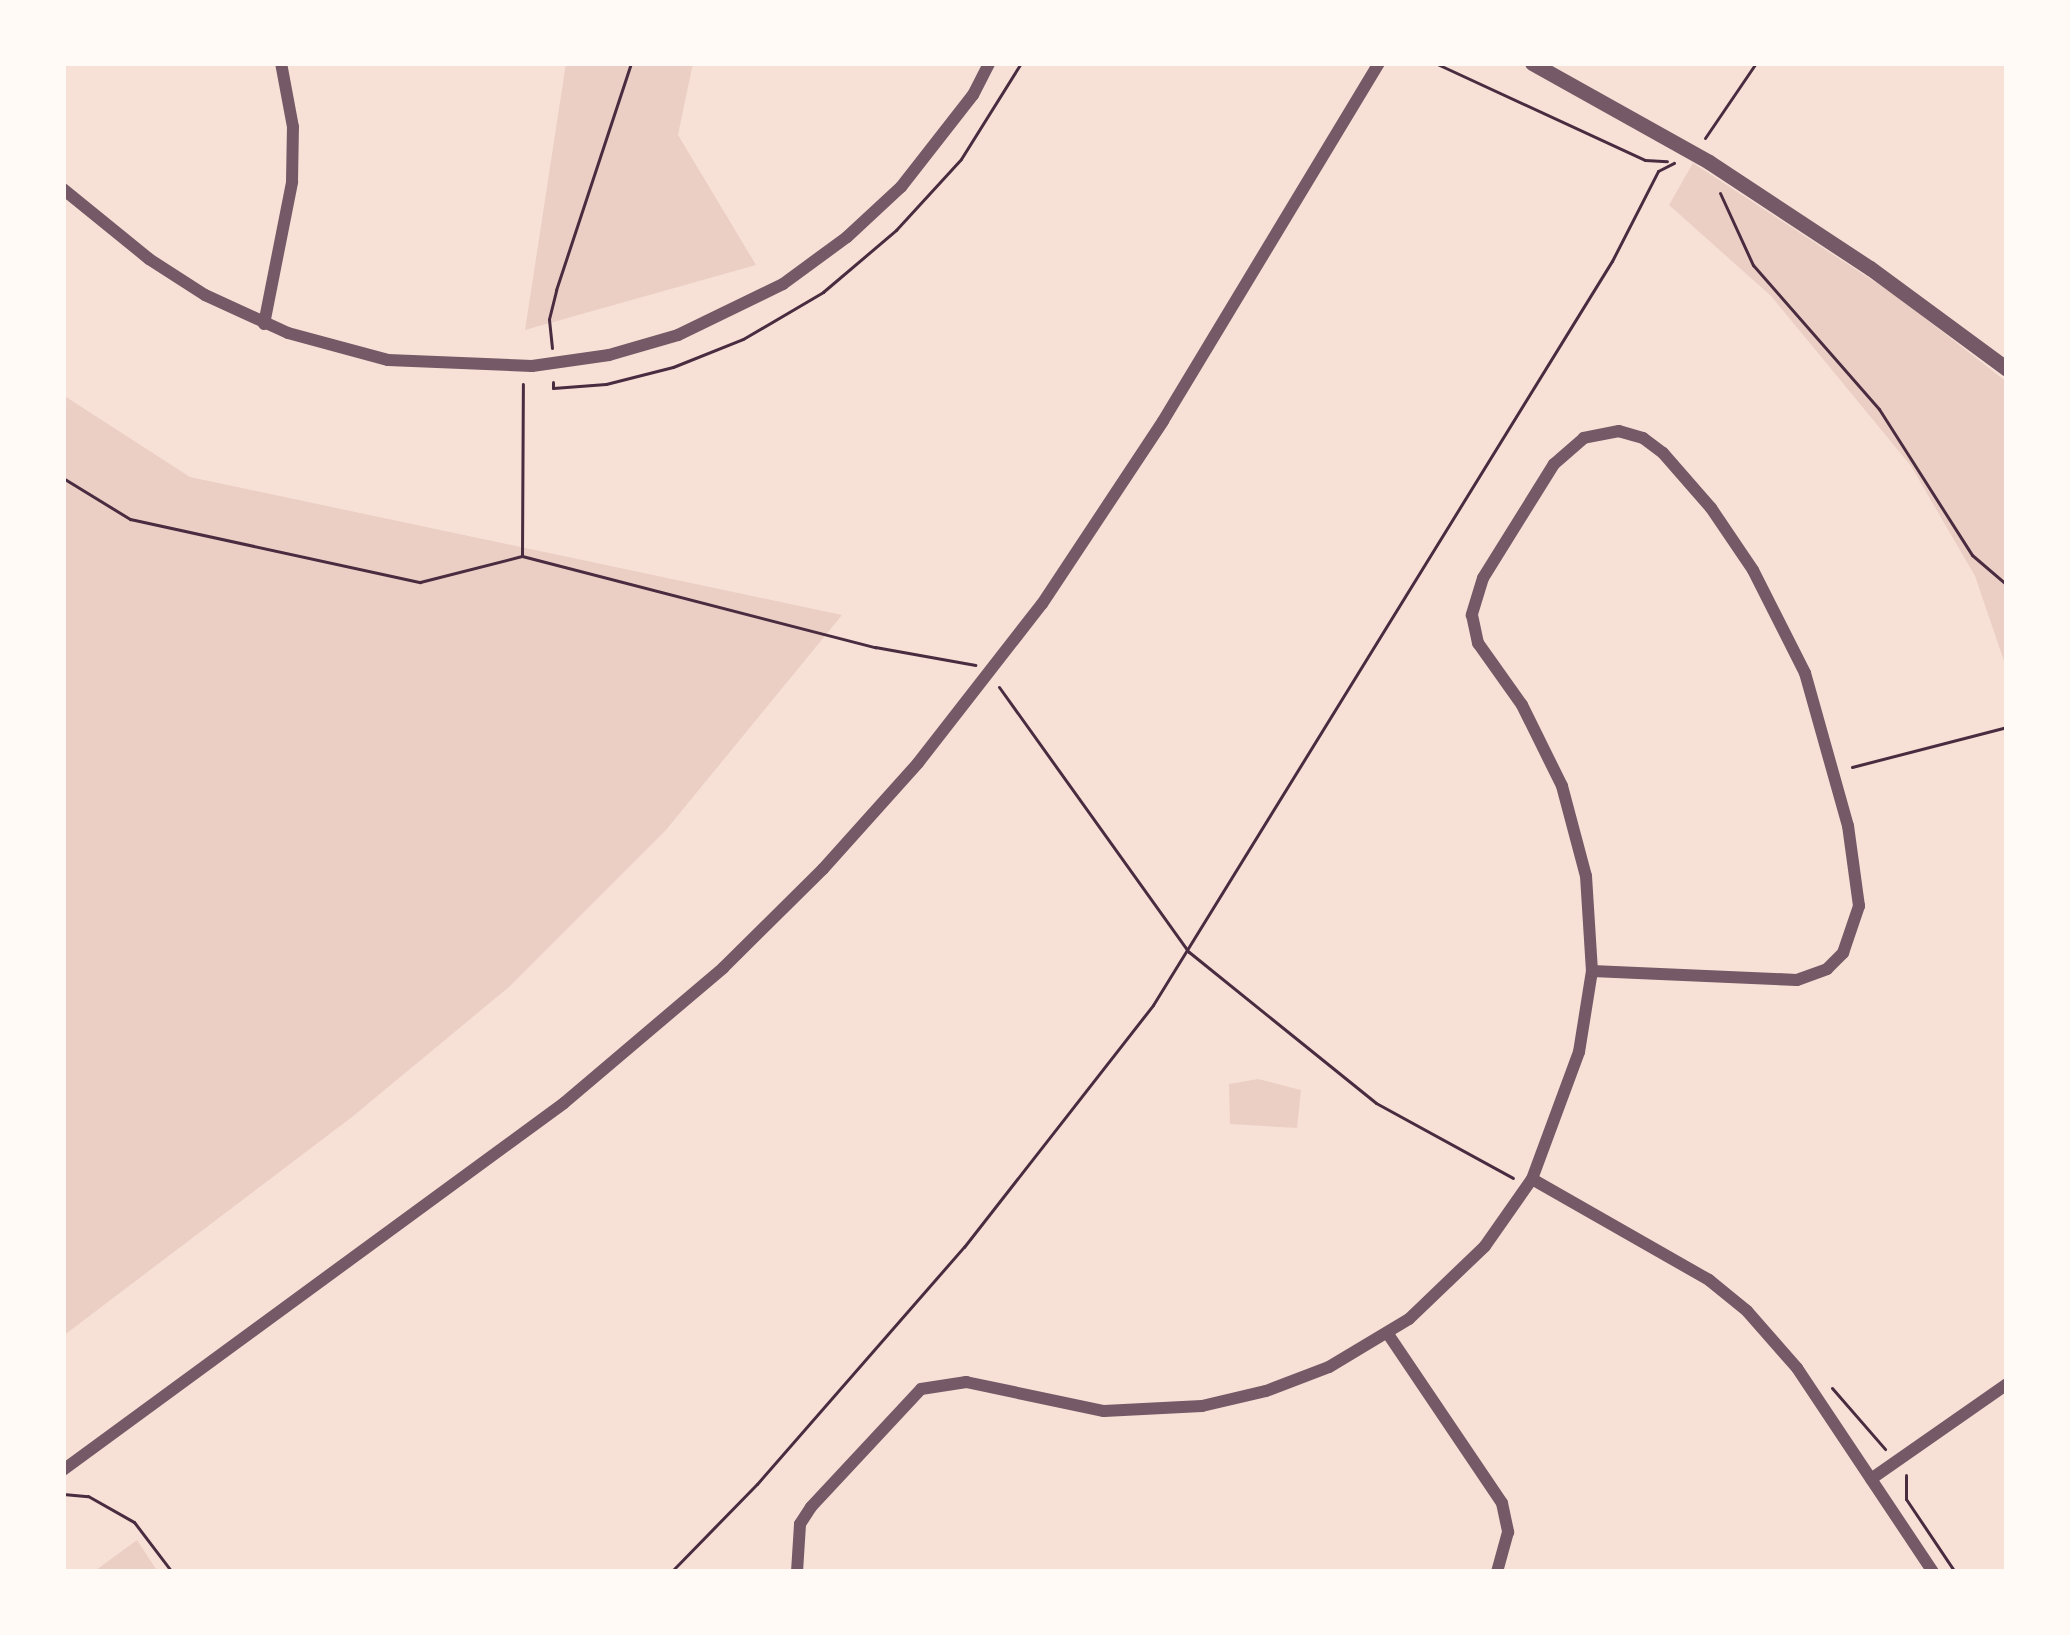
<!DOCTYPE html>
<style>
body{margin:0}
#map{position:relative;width:2070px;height:1635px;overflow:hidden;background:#f7e1d7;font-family:"Archivo Narrow",sans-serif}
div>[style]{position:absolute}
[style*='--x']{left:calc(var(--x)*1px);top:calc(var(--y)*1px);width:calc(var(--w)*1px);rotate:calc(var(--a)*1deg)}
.green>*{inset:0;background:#ebcfc5}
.path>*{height:3px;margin:-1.5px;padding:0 1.5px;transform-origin:1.5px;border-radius:1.5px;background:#4a2c40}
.minor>*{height:12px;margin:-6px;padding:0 6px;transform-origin:6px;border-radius:6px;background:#755966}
.tertiary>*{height:15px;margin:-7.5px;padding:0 7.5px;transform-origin:7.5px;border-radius:7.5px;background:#755966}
span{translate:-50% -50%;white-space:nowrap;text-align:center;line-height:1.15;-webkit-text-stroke:9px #fffaf5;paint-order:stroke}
.frame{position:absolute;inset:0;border:66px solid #fffaf5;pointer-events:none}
</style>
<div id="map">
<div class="green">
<div style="clip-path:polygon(566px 63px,693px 63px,678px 135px,756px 265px,525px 330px)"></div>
<div style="clip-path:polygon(1693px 163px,1895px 295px,2007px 382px,2007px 670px,1975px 576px,1911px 466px,1771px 296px,1669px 205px)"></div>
<div style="clip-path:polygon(63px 395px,190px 477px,842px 615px,666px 830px,509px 987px,352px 1117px,63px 1336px)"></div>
<div style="clip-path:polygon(1258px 1079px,1301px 1090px,1297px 1128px,1230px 1124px,1229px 1084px)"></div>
<div style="clip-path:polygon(137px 1540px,158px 1572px,93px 1572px,96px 1570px)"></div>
</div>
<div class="path">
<div style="--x:1435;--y:63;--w:231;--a:24.8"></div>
<div style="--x:1645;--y:160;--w:22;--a:3"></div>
<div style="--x:1705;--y:138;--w:91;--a:-55.8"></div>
<div style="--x:1720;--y:193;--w:79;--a:65.4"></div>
<div style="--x:1753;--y:265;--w:191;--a:48.8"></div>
<div style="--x:1879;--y:409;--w:173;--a:57.5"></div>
<div style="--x:1972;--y:555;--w:46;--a:40.6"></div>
<div style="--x:552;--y:348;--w:29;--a:-96"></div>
<div style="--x:549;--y:319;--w:30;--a:-76"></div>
<div style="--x:556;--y:290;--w:239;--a:-71.7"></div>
<div style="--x:553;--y:382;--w:6;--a:90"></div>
<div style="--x:553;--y:388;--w:53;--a:-4.3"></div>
<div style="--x:606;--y:384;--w:69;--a:-14.2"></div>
<div style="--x:673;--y:367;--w:75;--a:-21.8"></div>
<div style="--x:743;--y:339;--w:93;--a:-30.4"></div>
<div style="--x:823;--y:292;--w:96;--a:-40.3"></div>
<div style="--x:896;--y:230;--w:96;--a:-47.5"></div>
<div style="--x:961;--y:159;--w:113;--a:-58"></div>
<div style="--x:63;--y:478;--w:79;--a:31.5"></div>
<div style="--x:130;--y:519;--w:297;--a:12.3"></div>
<div style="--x:420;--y:582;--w:105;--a:-14.3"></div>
<div style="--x:522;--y:556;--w:365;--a:14.5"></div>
<div style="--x:875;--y:647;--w:102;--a:10.2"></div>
<div style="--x:522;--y:555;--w:171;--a:-89.7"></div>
<div style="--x:999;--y:687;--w:326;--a:54.4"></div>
<div style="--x:1189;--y:952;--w:240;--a:38.9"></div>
<div style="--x:1376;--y:1103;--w:156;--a:28.7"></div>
<div style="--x:1852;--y:767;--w:160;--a:-14.5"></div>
<div style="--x:1832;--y:1388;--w:81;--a:49"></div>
<div style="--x:1906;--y:1475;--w:24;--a:90"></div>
<div style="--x:1906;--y:1499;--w:88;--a:56.1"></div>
<div style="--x:63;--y:1494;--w:25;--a:5"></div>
<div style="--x:88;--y:1496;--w:53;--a:29.5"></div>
<div style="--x:134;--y:1522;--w:63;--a:52.8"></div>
<div style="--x:671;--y:1572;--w:123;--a:-45.7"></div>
<div style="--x:757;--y:1484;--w:315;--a:-48.9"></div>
<div style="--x:964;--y:1247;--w:307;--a:-52"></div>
<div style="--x:1153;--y:1005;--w:874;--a:-58.33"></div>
<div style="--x:1612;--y:261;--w:101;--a:-62.9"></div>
<div style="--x:1658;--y:171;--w:18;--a:-27"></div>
</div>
<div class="minor">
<div style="--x:63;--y:189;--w:111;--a:39.1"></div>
<div style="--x:149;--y:259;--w:67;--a:32.7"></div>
<div style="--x:205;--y:295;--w:91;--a:24.6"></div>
<div style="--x:288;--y:333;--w:104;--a:15.1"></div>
<div style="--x:388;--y:360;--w:144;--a:2.4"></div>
<div style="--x:532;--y:366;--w:78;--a:-8.1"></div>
<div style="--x:609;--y:355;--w:72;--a:-16.2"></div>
<div style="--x:678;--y:335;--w:117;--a:-25.9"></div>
<div style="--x:783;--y:284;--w:79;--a:-36.3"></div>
<div style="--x:847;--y:237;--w:74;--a:-42.8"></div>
<div style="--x:901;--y:187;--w:117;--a:-52"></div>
<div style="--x:973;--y:95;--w:36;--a:-63"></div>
<div style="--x:264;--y:324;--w:145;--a:-78.8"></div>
<div style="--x:292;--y:182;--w:55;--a:-89"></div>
<div style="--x:293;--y:127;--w:65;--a:-100.6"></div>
<div style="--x:1532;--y:1179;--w:204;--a:29.7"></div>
<div style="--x:1709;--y:1280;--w:49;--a:39.2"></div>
<div style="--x:1747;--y:1311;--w:76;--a:48.7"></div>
<div style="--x:1797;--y:1368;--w:245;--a:56.3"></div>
<div style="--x:1388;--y:1334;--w:204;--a:56"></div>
<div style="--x:1502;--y:1503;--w:30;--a:78"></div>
<div style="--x:1508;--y:1532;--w:41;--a:105.4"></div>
<div style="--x:63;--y:1470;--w:621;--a:-36.22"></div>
<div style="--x:564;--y:1103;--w:209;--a:-40.3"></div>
<div style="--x:723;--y:968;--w:141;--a:-44.7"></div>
<div style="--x:823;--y:869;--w:142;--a:-48.1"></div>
<div style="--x:918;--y:763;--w:202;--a:-52.1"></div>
<div style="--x:1042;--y:604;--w:219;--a:-56.5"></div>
<div style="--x:1163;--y:421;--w:418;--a:-58.9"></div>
<div style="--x:1871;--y:1479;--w:166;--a:-34.9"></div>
<div style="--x:797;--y:1572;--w:48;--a:-86.4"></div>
<div style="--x:800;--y:1524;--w:20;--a:-57"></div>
<div style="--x:811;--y:1507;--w:161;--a:-47"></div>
<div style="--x:921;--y:1389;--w:46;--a:-8.8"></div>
<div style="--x:966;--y:1382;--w:141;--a:11.9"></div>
<div style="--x:1104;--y:1411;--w:98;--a:-2.9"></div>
<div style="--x:1202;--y:1406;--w:66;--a:-13.2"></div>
<div style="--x:1266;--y:1391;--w:67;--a:-20.9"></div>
<div style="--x:1329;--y:1367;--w:93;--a:-31"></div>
<div style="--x:1409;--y:1319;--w:105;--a:-43.8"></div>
<div style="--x:1485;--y:1246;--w:82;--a:-55"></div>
<div style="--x:1532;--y:1179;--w:135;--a:-69.7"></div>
<div style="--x:1579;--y:1052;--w:82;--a:-80.9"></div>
<div style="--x:1592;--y:971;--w:205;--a:2.5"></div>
<div style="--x:1797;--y:980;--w:32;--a:-20"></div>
<div style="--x:1827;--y:969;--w:23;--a:-45"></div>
<div style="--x:1843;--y:953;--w:50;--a:-71.2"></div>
<div style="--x:1859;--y:906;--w:81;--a:-97.8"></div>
<div style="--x:1848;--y:826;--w:159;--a:-105.7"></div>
<div style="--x:1805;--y:673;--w:115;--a:-116.8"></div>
<div style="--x:1753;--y:570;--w:75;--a:-124.1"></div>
<div style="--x:1711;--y:508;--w:73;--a:-131.1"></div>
<div style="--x:1663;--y:453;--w:25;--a:-143"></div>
<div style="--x:1643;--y:438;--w:25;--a:-164"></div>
<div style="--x:1619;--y:431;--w:36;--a:169"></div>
<div style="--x:1584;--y:438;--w:40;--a:139"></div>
<div style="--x:1554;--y:464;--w:134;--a:121.9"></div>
<div style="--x:1483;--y:578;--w:39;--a:107"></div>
<div style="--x:1472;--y:615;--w:29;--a:78"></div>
<div style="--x:1478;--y:643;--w:76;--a:54.6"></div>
<div style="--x:1522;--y:705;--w:90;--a:63.7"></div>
<div style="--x:1562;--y:786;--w:93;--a:75.1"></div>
<div style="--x:1586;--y:876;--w:95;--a:86.4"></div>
</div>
<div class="tertiary">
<div style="--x:1532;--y:63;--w:203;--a:29.2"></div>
<div style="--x:1709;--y:162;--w:193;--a:33.4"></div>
<div style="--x:1870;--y:268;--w:170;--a:36.4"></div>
</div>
<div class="frame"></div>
</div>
